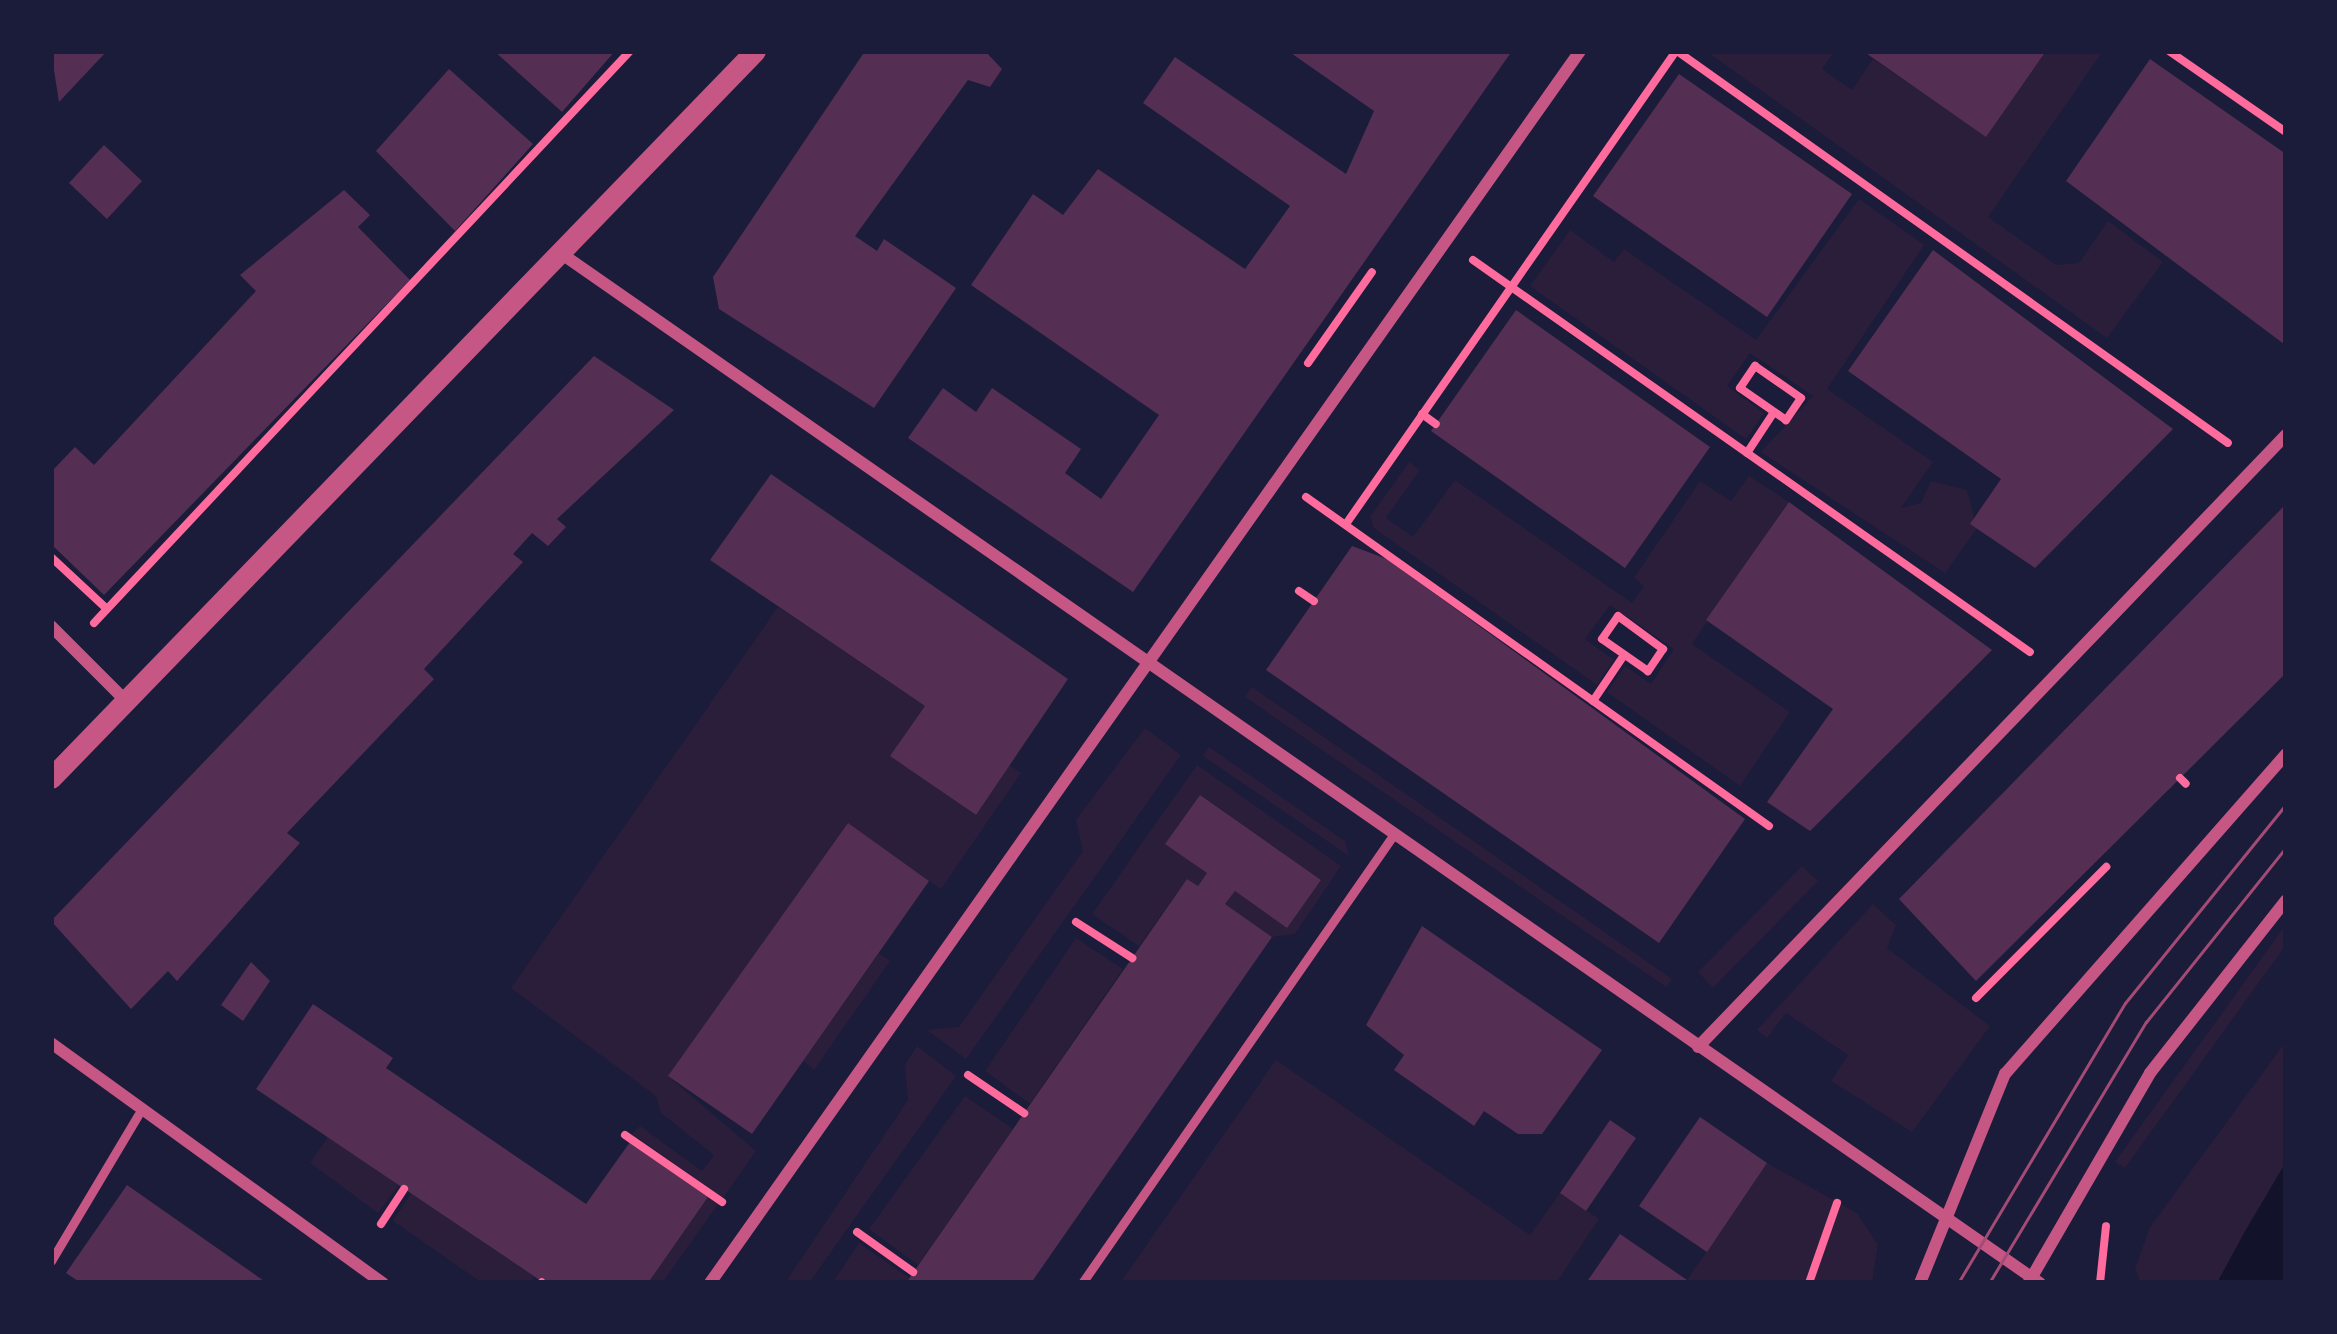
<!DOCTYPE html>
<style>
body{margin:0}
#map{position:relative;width:2337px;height:1334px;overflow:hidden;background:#1b1b3a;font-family:Quicksand,sans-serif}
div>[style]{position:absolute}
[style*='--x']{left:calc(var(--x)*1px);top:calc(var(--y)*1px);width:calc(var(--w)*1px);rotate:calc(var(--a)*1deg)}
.green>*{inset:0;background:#2a1e3b}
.water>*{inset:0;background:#12122b}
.building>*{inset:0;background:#542f53}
.path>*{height:8px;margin:-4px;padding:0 4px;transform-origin:4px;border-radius:4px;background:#ff6b9d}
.service>*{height:9px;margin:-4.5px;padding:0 4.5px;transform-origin:4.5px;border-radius:4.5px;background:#c65784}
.minor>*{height:12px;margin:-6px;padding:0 6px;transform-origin:6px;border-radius:6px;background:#c65784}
.tertiary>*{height:21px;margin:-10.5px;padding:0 10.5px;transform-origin:10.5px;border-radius:10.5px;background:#c65784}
.tram>*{height:3px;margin:-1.5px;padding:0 1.5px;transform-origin:1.5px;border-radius:1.5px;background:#a44b75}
span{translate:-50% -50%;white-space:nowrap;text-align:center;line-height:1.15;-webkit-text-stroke:10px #1b1b3a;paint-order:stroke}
.frame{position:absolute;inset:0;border:54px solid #1b1b3a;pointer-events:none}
</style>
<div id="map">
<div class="green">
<div style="clip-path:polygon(1706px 51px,1835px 51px,1822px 69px,1852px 90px,1873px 59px,1986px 136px,2046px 51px,2103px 51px,1988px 217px,2056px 265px,2079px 263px,2108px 221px,2163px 262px,2107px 338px)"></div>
<div style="clip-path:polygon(1859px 199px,1924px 245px,1827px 389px,1933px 462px,1901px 508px,1921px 503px,1931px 481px,1967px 490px,1977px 528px,1945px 573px,1761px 452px,1813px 396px,1750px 353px,1727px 386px,1764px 413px,1746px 439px,1530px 286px,1570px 230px,1614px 262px,1624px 249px,1756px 340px)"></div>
<div style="clip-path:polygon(1409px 462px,1420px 470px,1386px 518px,1413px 537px,1455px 480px,1632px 603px,1644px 586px,1634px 578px,1700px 481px,1731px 501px,1749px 476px,1789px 502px,1692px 644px,1790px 712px,1740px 786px,1607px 692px,1625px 666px,1651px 684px,1674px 649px,1610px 605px,1585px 639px,1614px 660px,1597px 685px,1374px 528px,1370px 517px)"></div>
<div style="clip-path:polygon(778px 607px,925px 706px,891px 756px,975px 815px,1009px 765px,1021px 773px,941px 889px,848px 824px,669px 1077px,756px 1151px,723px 1198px,632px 1134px,640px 1126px,702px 1171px,714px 1155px,661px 1113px,656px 1096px,511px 988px)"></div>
<div style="clip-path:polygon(1252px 687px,1672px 979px,1666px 987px,1245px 697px)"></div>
<div style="clip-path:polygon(1145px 728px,1181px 755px,966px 1059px,927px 1030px,959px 1027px,1083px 851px,1076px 820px)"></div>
<div style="clip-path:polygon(1209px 747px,1345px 841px,1349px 856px,1203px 756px)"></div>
<div style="clip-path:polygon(1197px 765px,1341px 866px,1295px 934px,1272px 937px,1225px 904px,1235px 891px,1287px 927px,1321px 880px,1200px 795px,1166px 843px,1207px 873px,1198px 886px,1187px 879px,1139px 946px,1092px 914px)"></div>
<div style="clip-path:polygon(1802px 866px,1818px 881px,1713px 988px,1698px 972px)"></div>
<div style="clip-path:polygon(1873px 904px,1896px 925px,1887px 948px,1990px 1026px,1912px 1132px,1831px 1081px,1848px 1055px,1786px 1013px,1767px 1038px,1757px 1030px)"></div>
<div style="clip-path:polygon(2286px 924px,2286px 945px,2125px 1168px,2115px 1162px)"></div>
<div style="clip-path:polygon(1076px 938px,1123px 969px,1030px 1104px,985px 1071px)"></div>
<div style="clip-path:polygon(879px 953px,890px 961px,814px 1070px,803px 1061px)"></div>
<div style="clip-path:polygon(2286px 1041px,2286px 1162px,2217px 1283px,2141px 1283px,2135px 1269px,2150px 1227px)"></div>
<div style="clip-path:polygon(917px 1046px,956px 1076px,809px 1283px,785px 1283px,908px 1100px,905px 1065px)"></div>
<div style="clip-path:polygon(1276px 1060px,1530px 1235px,1560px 1193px,1599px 1219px,1556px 1283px,1120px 1283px)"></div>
<div style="clip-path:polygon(965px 1096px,1013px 1129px,918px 1265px,869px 1229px)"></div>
<div style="clip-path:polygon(328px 1137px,399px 1185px,378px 1213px,310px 1163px)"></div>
<div style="clip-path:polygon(1767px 1163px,1857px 1213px,1878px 1245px,1872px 1283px,1685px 1283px)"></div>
<div style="clip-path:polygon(411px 1193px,534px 1277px,530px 1283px,482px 1283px,393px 1221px)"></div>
<div style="clip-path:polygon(708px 1197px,718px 1204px,662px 1283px,648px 1283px)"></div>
<div style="clip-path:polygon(859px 1243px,909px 1278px,906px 1283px,832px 1283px)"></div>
</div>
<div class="water">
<div style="clip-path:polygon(2286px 1162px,2286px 1283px,2217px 1283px,2244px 1233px)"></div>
</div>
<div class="building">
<div style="clip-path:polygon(51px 51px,107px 51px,59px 102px)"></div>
<div style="clip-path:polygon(494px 51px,615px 51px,562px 112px)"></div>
<div style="clip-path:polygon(865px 51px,985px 51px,1002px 69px,990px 87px,968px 80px,855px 236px,877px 251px,884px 239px,956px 288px,874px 408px,719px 309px,713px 277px)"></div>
<div style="clip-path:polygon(1288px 51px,1512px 51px,1133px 592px,908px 438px,943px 388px,976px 412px,992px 388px,1081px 449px,1065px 473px,1101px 499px,1159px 415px,971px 285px,1033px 194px,1063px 215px,1098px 169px,1245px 269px,1290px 206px,1143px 103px,1175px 57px,1346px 174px,1374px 111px)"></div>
<div style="clip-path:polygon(1863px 51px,2046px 51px,1986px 137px)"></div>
<div style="clip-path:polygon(2150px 59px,2286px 154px,2284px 344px,2066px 181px)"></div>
<div style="clip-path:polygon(449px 69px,533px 144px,455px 231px,376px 151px)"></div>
<div style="clip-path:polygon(1679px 74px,1852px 194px,1767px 317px,1593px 196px)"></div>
<div style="clip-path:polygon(104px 145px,142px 181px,107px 219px,69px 183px)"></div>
<div style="clip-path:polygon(344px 190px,370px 215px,358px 227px,410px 280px,104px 595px,51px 544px,51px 472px,75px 447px,94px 465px,256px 291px,240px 275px)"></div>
<div style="clip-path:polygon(1933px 250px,2173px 429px,2035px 568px,1970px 524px,2001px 479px,1848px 371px)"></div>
<div style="clip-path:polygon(1516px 310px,1710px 447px,1625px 568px,1431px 431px)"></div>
<div style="clip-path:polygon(594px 356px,674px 410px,557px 519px,566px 527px,548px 546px,532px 533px,513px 554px,523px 562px,424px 669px,434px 679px,287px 833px,300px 843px,177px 981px,168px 971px,131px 1009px,51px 921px)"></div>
<div style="clip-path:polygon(771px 474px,1068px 679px,976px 815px,890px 756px,925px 706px,710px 560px)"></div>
<div style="clip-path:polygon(1789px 502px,1992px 650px,1810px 831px,1767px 802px,1833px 709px,1706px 620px)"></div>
<div style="clip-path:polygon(2286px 504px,2286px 673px,1976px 981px,1899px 899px)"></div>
<div style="clip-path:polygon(1352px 546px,1387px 559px,1745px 819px,1659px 943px,1266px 670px)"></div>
<div style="clip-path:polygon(1200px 795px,1321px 880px,1287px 928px,1235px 891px,1225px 904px,1272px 937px,1031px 1283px,906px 1283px,1187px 879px,1198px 886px,1207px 873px,1165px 844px)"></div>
<div style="clip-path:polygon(848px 823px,929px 881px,752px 1134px,668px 1076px)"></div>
<div style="clip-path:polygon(1422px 926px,1602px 1050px,1542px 1134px,1518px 1134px,1484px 1111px,1474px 1126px,1394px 1070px,1404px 1055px,1366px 1025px)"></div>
<div style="clip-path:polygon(251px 962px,270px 981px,243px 1021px,221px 1005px)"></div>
<div style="clip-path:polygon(313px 1004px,393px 1058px,386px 1068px,586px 1204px,630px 1142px,708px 1197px,648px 1283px,544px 1283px,256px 1089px)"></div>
<div style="clip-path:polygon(1700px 1117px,1767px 1163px,1707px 1252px,1639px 1206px)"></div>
<div style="clip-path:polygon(1610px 1120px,1636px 1138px,1586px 1211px,1560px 1193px)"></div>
<div style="clip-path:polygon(127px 1185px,267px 1283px,81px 1283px,66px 1273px)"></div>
<div style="clip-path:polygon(1620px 1234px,1687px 1280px,1685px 1283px,1586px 1283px)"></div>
</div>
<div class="path">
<div style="--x:1677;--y:51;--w:676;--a:35.43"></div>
<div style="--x:2169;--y:51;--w:142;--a:34.7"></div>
<div style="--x:1473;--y:260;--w:681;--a:35.14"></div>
<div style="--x:1308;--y:363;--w:111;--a:-54.9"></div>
<div style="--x:1755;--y:366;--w:56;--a:34.8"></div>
<div style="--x:1801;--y:398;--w:27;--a:124"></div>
<div style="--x:1786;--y:420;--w:56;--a:-145.2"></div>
<div style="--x:1740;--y:388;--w:27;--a:-56"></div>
<div style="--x:1422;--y:414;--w:17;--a:36"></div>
<div style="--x:1747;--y:453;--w:49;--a:-56.6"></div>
<div style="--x:1306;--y:497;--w:568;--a:35.4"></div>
<div style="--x:1346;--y:524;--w:577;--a:-55.1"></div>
<div style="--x:51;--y:557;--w:76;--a:42.9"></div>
<div style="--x:1299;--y:591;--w:18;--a:34"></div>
<div style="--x:1618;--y:616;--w:56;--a:36.3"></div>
<div style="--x:1663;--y:649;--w:27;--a:124"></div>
<div style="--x:1648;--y:671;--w:56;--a:-145.2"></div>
<div style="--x:1602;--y:639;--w:28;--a:-55"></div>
<div style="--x:94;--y:623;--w:784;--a:-46.86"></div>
<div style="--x:1593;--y:701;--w:55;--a:-56"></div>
<div style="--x:2180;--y:778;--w:8;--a:45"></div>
<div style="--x:1076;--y:922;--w:67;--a:32.7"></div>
<div style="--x:1976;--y:998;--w:185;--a:-45.2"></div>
<div style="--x:968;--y:1075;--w:68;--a:34.2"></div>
<div style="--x:625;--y:1135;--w:118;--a:34.6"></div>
<div style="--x:381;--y:1224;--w:42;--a:-56.7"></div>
<div style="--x:857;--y:1232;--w:69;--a:35.5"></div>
<div style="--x:541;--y:1283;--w:1;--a:-45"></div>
<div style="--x:1809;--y:1283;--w:85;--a:-70.7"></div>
<div style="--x:2100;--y:1283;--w:57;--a:-84"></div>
</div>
<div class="service">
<div style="--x:51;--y:1261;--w:170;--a:-59.2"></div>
<div style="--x:1082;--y:1283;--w:543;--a:-55.2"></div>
</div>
<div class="minor">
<div style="--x:562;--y:254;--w:1801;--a:34.85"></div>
<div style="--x:51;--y:626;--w:106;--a:45"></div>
<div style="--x:51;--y:1043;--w:410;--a:35.9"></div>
<div style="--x:1698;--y:1047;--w:849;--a:-46.15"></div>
<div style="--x:2029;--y:1282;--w:241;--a:-59.9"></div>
<div style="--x:2150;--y:1073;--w:220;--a:-51.8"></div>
<div style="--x:710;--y:1283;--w:1508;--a:-54.77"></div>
<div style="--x:1920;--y:1283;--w:226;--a:-67.9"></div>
<div style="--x:2005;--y:1074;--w:426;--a:-48.7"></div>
</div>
<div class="tertiary">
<div style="--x:51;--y:778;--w:1012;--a:-45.92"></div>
</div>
<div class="tram">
<div style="--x:1958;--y:1283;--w:326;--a:-59.2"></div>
<div style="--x:2125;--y:1003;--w:256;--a:-51"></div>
<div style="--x:1989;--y:1283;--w:305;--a:-59"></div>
<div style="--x:2146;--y:1022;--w:224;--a:-51.3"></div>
</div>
<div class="frame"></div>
</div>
